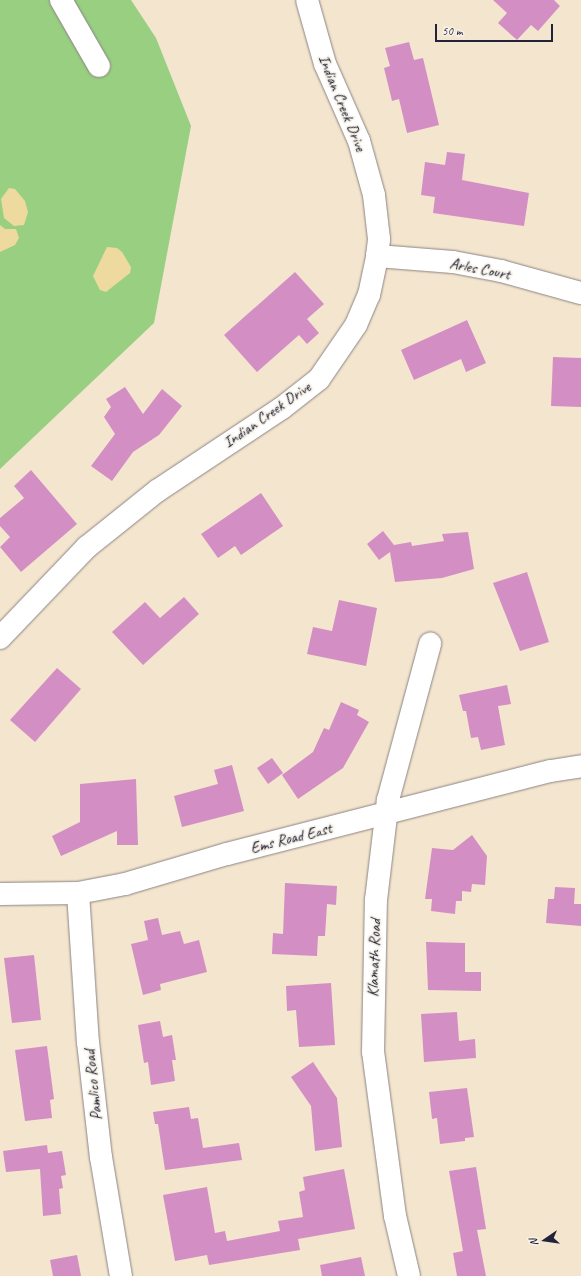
<!DOCTYPE html>
<style>
body{margin:0}
#map{position:relative;width:581px;height:1276px;overflow:hidden;background:#f4e5ce;font-family:Caveat,sans-serif}
div>[style]{position:absolute}
[style*='--x']{left:calc(var(--x)*1px);top:calc(var(--y)*1px);width:calc(var(--w)*1px);rotate:calc(var(--a)*1deg)}
.green>*{inset:0;background:#98cf81}
.sand>*{inset:0;background:#eeda9e}
.building>*{inset:0;background:#d38fc4}
.roads{filter:drop-shadow(0 0 1px #8b8484) drop-shadow(0 0 1px #8b8484)}
.minor>*{height:22px;margin:-11px;padding:0 11px;transform-origin:11px;border-radius:11px;background:#fff}
span{translate:-50% -50%;white-space:nowrap;text-align:center;line-height:1.15;-webkit-text-stroke:3.5px #f7f3e8;paint-order:stroke}
.street-label{font-size:16px;color:#22223b}
.north{position:absolute;left:525px;top:1220px;width:40px;height:40px;-webkit-text-stroke:3px #f7f3e8;paint-order:stroke;rotate:257deg;font-size:11px;font-weight:700;line-height:16px;text-align:center;color:#22223b}
.north::after{content:'';display:block;margin:auto;width:14px;height:18px;background:#22223b;clip-path:polygon(50% 0,100% 100%,50% 72%,0 100%)}
.scale{position:absolute;left:435px;top:24px;width:118px;height:18px;box-sizing:border-box;border:2px solid #22223b;border-top:0;padding-left:5px;font-size:12px;line-height:14px;white-space:nowrap;color:#22223b;-webkit-text-stroke:3px #f7f3e8;paint-order:stroke}
</style>
<div id="map">
<div class="green">
<div style="clip-path:polygon(0 0,131px 0,156px 38px,191px 126px,154px 323px,0 469px)"></div>
</div>
<div class="sand">
<div style="clip-path:polygon(9px 188px,15px 189px,25px 201px,28px 212px,24px 225px,14px 226px,4px 218px,1px 199px)"></div>
<div style="clip-path:polygon(0 225px,5px 229px,16px 229px,19px 238px,15px 245px,0 252px)"></div>
<div style="clip-path:polygon(107px 247px,117px 248px,122px 252px,131px 267px,130px 273px,106px 292px,100px 290px,93px 276px)"></div>
</div>
<div class="building">
<div style="clip-path:polygon(493px 0,554px 0,560px 6px,538px 31px,531px 25px,517px 40px,498px 23px,507px 13px)"></div>
<div style="clip-path:polygon(409px 42px,414px 60px,423px 58px,439px 125px,407px 133px,399px 99px,392px 101px,384px 68px,390px 66px,385px 48px)"></div>
<div style="clip-path:polygon(447px 152px,465px 154px,462px 180px,529px 193px,524px 226px,433px 213px,435px 197px,421px 195px,425px 162px,445px 165px)"></div>
<div style="clip-path:polygon(295px 272px,324px 304px,307px 319px,319px 333px,307px 344px,299px 335px,257px 372px,224px 335px)"></div>
<div style="clip-path:polygon(467px 320px,486px 363px,466px 372px,461px 359px,414px 380px,401px 350px)"></div>
<div style="clip-path:polygon(553px 357px,581px 358px,581px 407px,551px 406px)"></div>
<div style="clip-path:polygon(125px 387px,143px 414px,162px 389px,182px 406px,159px 435px,133px 452px,112px 481px,91px 466px,115px 434px,104px 417px,111px 407px,106px 399px)"></div>
<div style="clip-path:polygon(31px 470px,77px 524px,21px 572px,0 547px,10px 537px,0 526px,0 518px,24px 498px,14px 486px)"></div>
<div style="clip-path:polygon(261px 493px,283px 526px,241px 555px,235px 546px,218px 558px,201px 534px)"></div>
<div style="clip-path:polygon(383px 531px,394px 545px,411px 542px,412px 546px,444px 541px,442px 534px,468px 532px,474px 569px,442px 578px,395px 582px,390px 552px,379px 560px,367px 544px)"></div>
<div style="clip-path:polygon(527px 572px,549px 642px,520px 651px,493px 583px)"></div>
<div style="clip-path:polygon(184px 597px,199px 614px,143px 665px,112px 632px,145px 602px,160px 618px)"></div>
<div style="clip-path:polygon(339px 600px,377px 608px,366px 666px,307px 654px,313px 627px,332px 631px)"></div>
<div style="clip-path:polygon(57px 668px,81px 689px,35px 742px,10px 720px)"></div>
<div style="clip-path:polygon(507px 685px,511px 704px,498px 706px,505px 745px,481px 750px,478px 737px,471px 738px,466px 711px,463px 711px,459px 695px)"></div>
<div style="clip-path:polygon(341px 702px,359px 710px,357px 715px,369px 722px,343px 768px,298px 799px,282px 775px,313px 752px,324px 728px,329px 730px)"></div>
<div style="clip-path:polygon(272px 758px,283px 773px,268px 784px,257px 768px)"></div>
<div style="clip-path:polygon(232px 765px,244px 811px,182px 827px,174px 796px,218px 784px,214px 770px)"></div>
<div style="clip-path:polygon(136px 779px,138px 845px,117px 845px,117px 831px,61px 856px,52px 836px,80px 822px,80px 784px)"></div>
<div style="clip-path:polygon(472px 835px,487px 856px,485px 885px,472px 884px,471px 892px,462px 891px,462px 901px,456px 901px,455px 914px,431px 911px,432px 899px,425px 899px,432px 848px,453px 850px)"></div>
<div style="clip-path:polygon(285px 883px,337px 886px,336px 905px,327px 904px,325px 936px,318px 936px,317px 956px,272px 954px,273px 933px,283px 934px)"></div>
<div style="clip-path:polygon(555px 887px,575px 888px,574px 904px,581px 904px,581px 926px,546px 923px,548px 899px,554px 899px)"></div>
<div style="clip-path:polygon(158px 918px,162px 935px,180px 931px,184px 944px,199px 940px,207px 972px,160px 984px,161px 990px,143px 995px,131px 944px,148px 940px,144px 921px)"></div>
<div style="clip-path:polygon(426px 942px,465px 943px,465px 972px,481px 972px,481px 991px,428px 990px)"></div>
<div style="clip-path:polygon(34px 955px,41px 1020px,12px 1023px,4px 958px)"></div>
<div style="clip-path:polygon(331px 983px,335px 1045px,299px 1047px,296px 1010px,287px 1011px,286px 986px)"></div>
<div style="clip-path:polygon(457px 1012px,459px 1041px,475px 1039px,476px 1058px,424px 1062px,421px 1014px)"></div>
<div style="clip-path:polygon(160px 1021px,163px 1037px,172px 1035px,176px 1060px,172px 1060px,175px 1081px,151px 1085px,148px 1062px,144px 1063px,138px 1025px)"></div>
<div style="clip-path:polygon(47px 1046px,54px 1099px,50px 1100px,52px 1118px,25px 1121px,15px 1050px)"></div>
<div style="clip-path:polygon(313px 1062px,337px 1098px,342px 1147px,315px 1151px,311px 1106px,291px 1077px)"></div>
<div style="clip-path:polygon(467px 1088px,474px 1137px,465px 1138px,465px 1141px,440px 1144px,437px 1118px,432px 1119px,429px 1092px)"></div>
<div style="clip-path:polygon(189px 1107px,191px 1119px,198px 1118px,203px 1148px,239px 1143px,242px 1160px,165px 1170px,158px 1124px,155px 1124px,153px 1112px)"></div>
<div style="clip-path:polygon(47px 1145px,48px 1153px,62px 1151px,66px 1175px,61px 1176px,63px 1188px,59px 1189px,61px 1214px,43px 1216px,40px 1169px,6px 1172px,3px 1151px)"></div>
<div style="clip-path:polygon(476px 1167px,486px 1229px,477px 1230px,486px 1276px,457px 1276px,453px 1253px,463px 1251px,449px 1171px)"></div>
<div style="clip-path:polygon(344px 1169px,355px 1229px,298px 1239px,300px 1250px,209px 1265px,207px 1255px,175px 1261px,163px 1195px,207px 1187px,215px 1233px,225px 1231px,227px 1241px,280px 1231px,278px 1221px,303px 1217px,299px 1192px,305px 1190px,303px 1177px)"></div>
<div style="clip-path:polygon(77px 1255px,81px 1276px,53px 1276px,50px 1260px)"></div>
<div style="clip-path:polygon(361px 1257px,365px 1276px,322px 1276px,320px 1265px)"></div>
</div>
<div class="roads">
<div class="minor">
<div style="--x:61;--y:0;--w:76;--a:60.1"></div>
<div style="--x:377;--y:256;--w:76;--a:4.5"></div>
<div style="--x:453;--y:262;--w:49;--a:10.6"></div>
<div style="--x:501;--y:271;--w:83;--a:15.4"></div>
<div style="--x:0;--y:638;--w:126;--a:-46.3"></div>
<div style="--x:87;--y:547;--w:90;--a:-38.7"></div>
<div style="--x:157;--y:491;--w:150;--a:-33.6"></div>
<div style="--x:282;--y:408;--w:47;--a:-38.1"></div>
<div style="--x:319;--y:379;--w:65;--a:-55.6"></div>
<div style="--x:356;--y:325;--w:33;--a:-67"></div>
<div style="--x:369;--y:295;--w:40;--a:-78"></div>
<div style="--x:377;--y:256;--w:17;--a:-83"></div>
<div style="--x:379;--y:239;--w:44;--a:-96.5"></div>
<div style="--x:374;--y:195;--w:56;--a:-105.5"></div>
<div style="--x:359;--y:141;--w:84;--a:-113.8"></div>
<div style="--x:325;--y:64;--w:66;--a:-105.7"></div>
<div style="--x:78;--y:893;--w:149;--a:86.2"></div>
<div style="--x:88;--y:1042;--w:116;--a:83.6"></div>
<div style="--x:101;--y:1157;--w:121;--a:80.5"></div>
<div style="--x:0;--y:894;--w:78;--a:-0.7"></div>
<div style="--x:78;--y:893;--w:48;--a:-10.8"></div>
<div style="--x:125;--y:884;--w:106;--a:-16.4"></div>
<div style="--x:227;--y:854;--w:334;--a:-14.4"></div>
<div style="--x:551;--y:771;--w:30;--a:-9"></div>
<div style="--x:409;--y:1276;--w:62;--a:-103.1"></div>
<div style="--x:395;--y:1216;--w:165;--a:-97.6"></div>
<div style="--x:373;--y:1052;--w:152;--a:-88.9"></div>
<div style="--x:376;--y:900;--w:101;--a:-83.2"></div>
<div style="--x:388;--y:800;--w:162;--a:-74.9"></div>
</div>
</div>
<div class="street-label">
<span style="left:342px;top:103px;rotate:68deg">Indian Creek Drive</span>
<span style="left:480px;top:269px;rotate:11deg">Arles Court</span>
<span style="left:267px;top:415px;rotate:-35deg">Indian Creek Drive</span>
<span style="left:291px;top:838px;rotate:-14deg">Ems Road East</span>
<span style="left:374px;top:958px;rotate:-88deg">Klamath Road</span>
<span style="left:93px;top:1085px;rotate:-96deg">Pamlico Road</span>
</div>
<div class="north">N</div>
<div class="scale">50 m</div>
</div>
